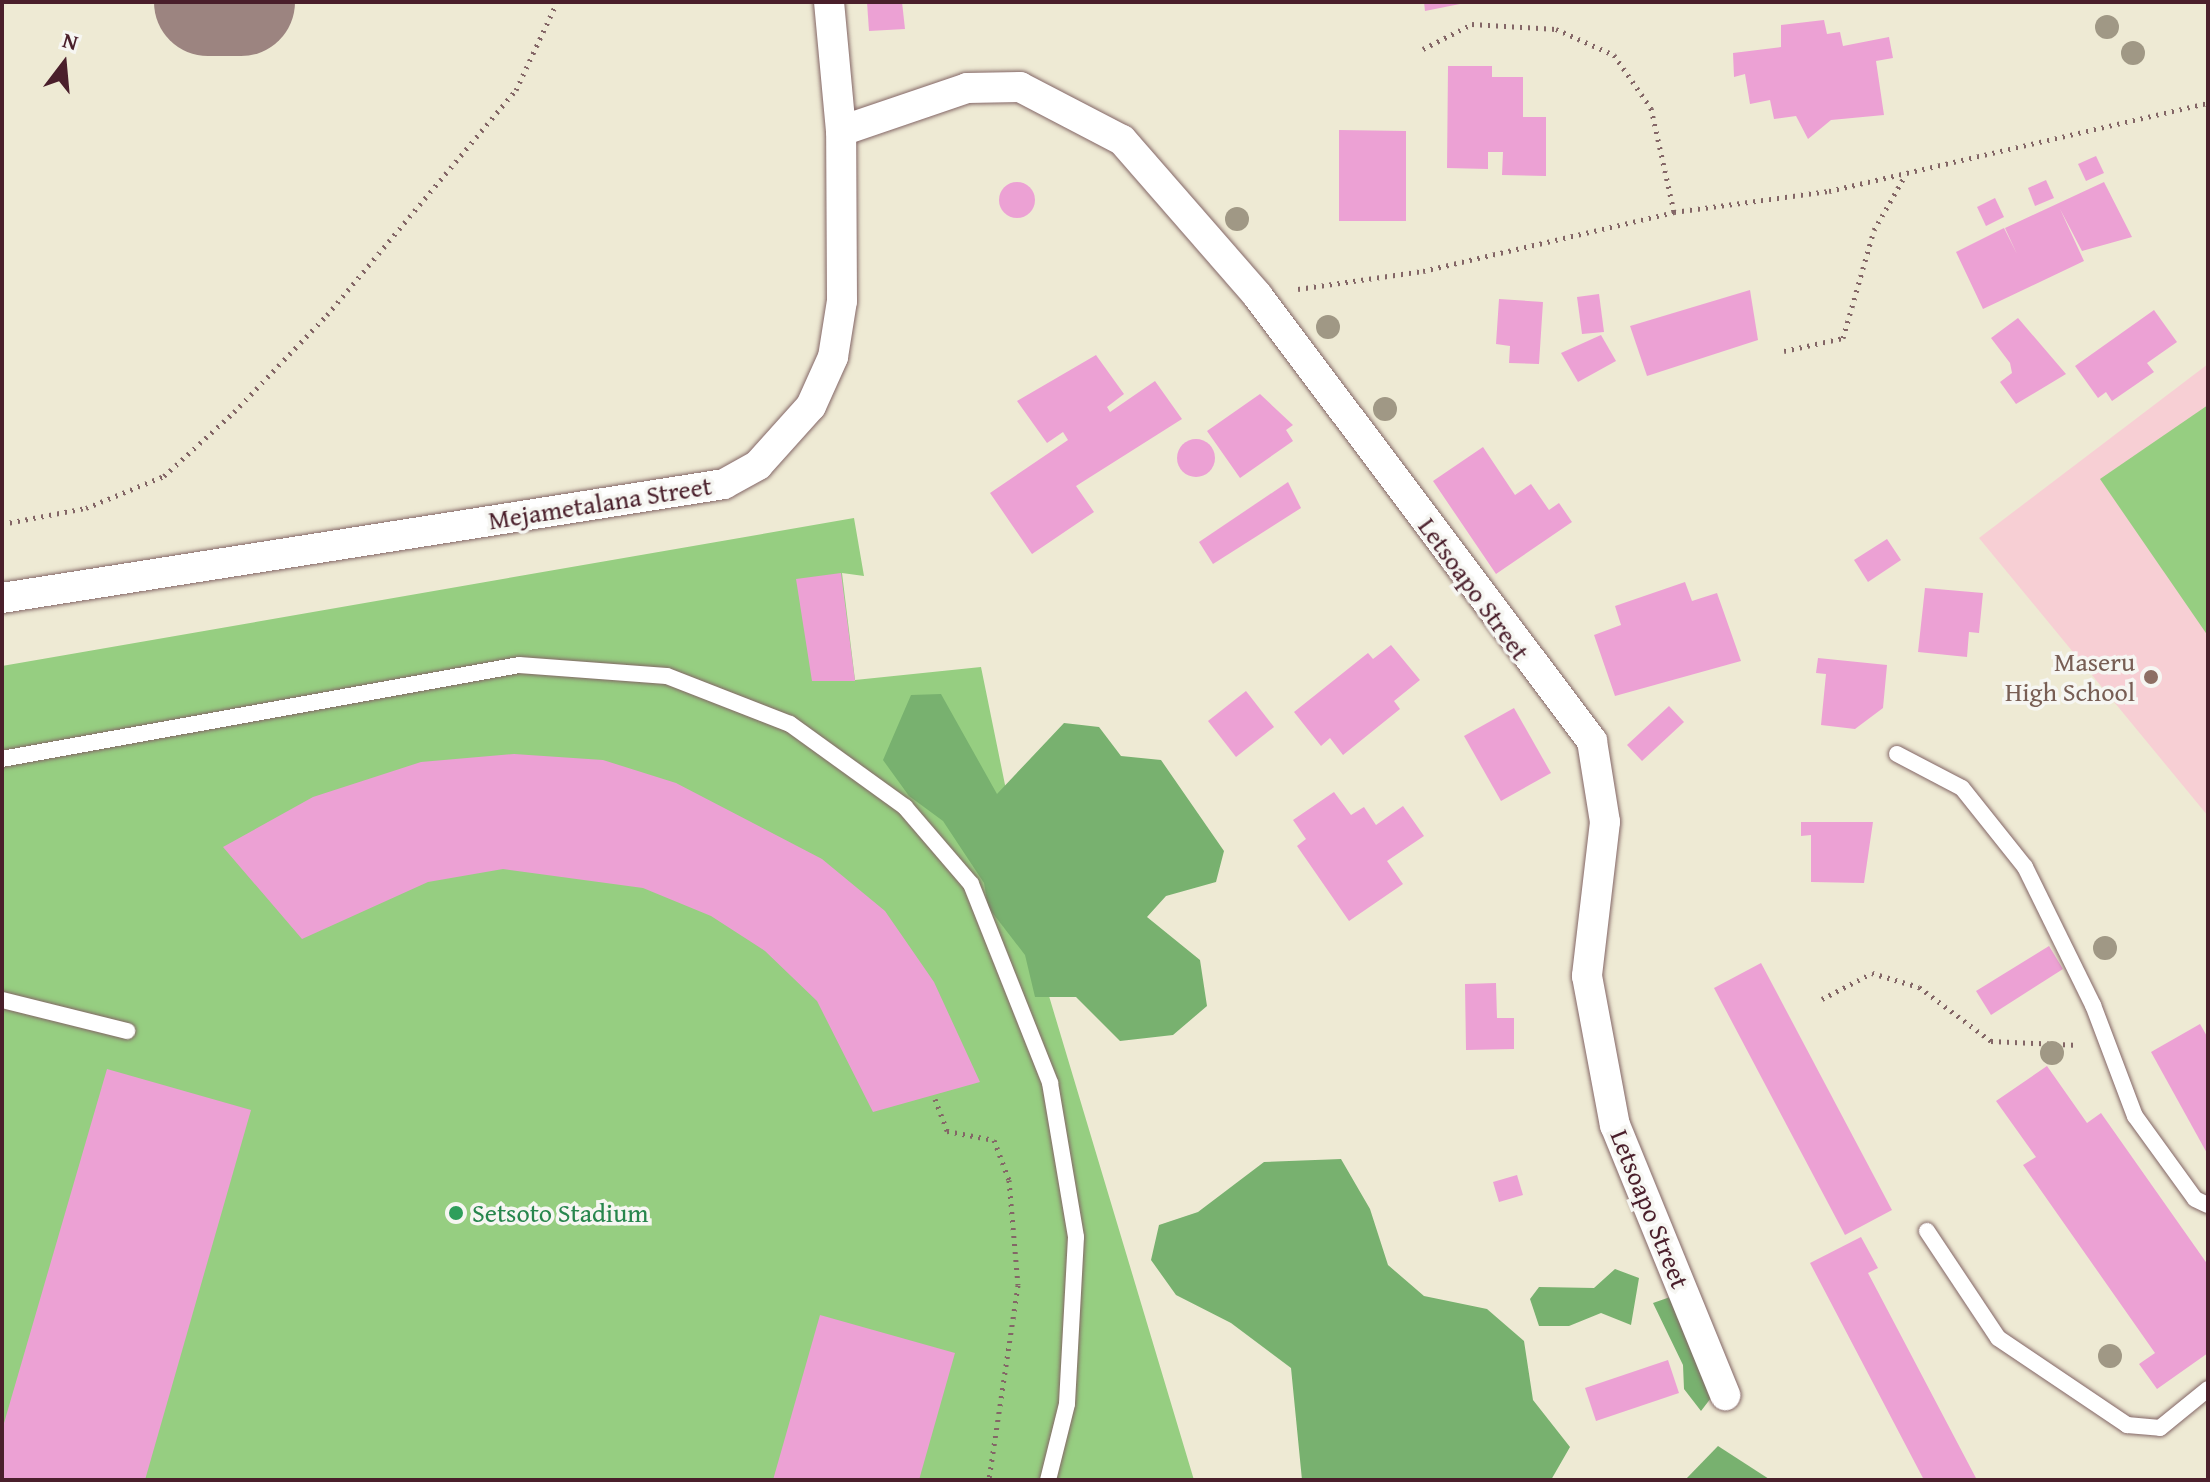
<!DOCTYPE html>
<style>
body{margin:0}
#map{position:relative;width:2210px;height:1482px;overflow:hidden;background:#eeead4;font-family:"Gentium Book Plus",serif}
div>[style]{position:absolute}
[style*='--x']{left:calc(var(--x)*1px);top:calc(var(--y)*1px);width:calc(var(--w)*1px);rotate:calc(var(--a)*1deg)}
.built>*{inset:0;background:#f7cfd4}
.green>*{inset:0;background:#96ce81}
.forest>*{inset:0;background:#78b16f}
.taxiway>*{height:108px;margin:-54px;padding:0 54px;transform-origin:54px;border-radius:54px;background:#9c8480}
.building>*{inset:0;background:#eca1d4}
.round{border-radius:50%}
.path>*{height:5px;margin-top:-2.5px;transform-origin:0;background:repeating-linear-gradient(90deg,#836666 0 2px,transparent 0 8px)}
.roads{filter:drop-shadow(0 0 2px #836666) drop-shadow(0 0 2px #836666)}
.lane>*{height:16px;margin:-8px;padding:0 8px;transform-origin:8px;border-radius:8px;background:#fff}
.street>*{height:30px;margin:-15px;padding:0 15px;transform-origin:15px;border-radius:15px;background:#fff}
.trees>*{width:24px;height:24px;margin:-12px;border-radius:50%;background:#a09885}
.dots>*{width:22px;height:22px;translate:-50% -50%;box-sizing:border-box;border:4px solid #f6f6f2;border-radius:50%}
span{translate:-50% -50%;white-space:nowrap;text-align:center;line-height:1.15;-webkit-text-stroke:7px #f6f6f2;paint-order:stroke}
.street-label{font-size:26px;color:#4a1f2b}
.education-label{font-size:26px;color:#785e54}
.right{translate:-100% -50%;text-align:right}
.leisure-label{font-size:26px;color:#27864d}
.left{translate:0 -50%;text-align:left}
.frame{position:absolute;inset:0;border:4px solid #4a1f2b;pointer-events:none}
.north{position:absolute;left:24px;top:24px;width:80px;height:80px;-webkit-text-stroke:6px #f6f6f2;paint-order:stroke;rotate:16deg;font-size:22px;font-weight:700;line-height:32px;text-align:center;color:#4a1f2b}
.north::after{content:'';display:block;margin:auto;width:28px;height:36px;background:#4a1f2b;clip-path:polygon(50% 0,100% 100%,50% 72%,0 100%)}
</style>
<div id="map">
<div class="built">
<div style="clip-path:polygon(2208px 364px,2208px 816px,1979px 538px)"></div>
</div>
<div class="green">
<div style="clip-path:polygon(2208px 405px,2208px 636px,2100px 479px)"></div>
<div style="clip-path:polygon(854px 518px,864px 576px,842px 573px,855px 680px,981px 667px,1046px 986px,1194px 1480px,2px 1480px,2px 666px)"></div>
</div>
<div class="forest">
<div style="clip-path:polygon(941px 694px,997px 794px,1064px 723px,1099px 727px,1121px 756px,1161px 760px,1224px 851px,1216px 882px,1166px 896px,1147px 917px,1200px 960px,1207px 1006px,1173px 1035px,1120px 1041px,1076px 997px,1035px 997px,1025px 955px,988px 907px,984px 883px,943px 821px,909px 796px,883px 760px,911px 695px)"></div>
<div style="clip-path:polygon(1341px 1159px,1370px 1209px,1388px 1265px,1424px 1296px,1487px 1309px,1524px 1341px,1533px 1400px,1570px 1447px,1551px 1480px,1302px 1480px,1291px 1368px,1231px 1323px,1176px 1295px,1151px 1260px,1159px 1225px,1198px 1212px,1264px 1162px)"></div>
<div style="clip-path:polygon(1615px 1269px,1639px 1278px,1631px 1325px,1601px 1313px,1569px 1326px,1539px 1326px,1530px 1299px,1539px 1287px,1594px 1288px)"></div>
<div style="clip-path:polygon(1673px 1296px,1714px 1394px,1701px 1411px,1684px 1389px,1683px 1365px,1653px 1303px)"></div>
<div style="clip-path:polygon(1718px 1446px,1769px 1479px,1769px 1480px,1685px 1480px)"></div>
</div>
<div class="taxiway">
<div style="--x:208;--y:2;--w:33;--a:0"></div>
</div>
<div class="building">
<div style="clip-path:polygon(867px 2px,902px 2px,905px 29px,869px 31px)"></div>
<div style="clip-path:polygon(1424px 2px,1465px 2px,1465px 3px,1425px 11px)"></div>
<div style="clip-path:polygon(1824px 20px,1827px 34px,1840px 32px,1843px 46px,1889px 37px,1893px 58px,1876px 61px,1884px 115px,1831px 120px,1808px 139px,1796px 116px,1774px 119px,1770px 100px,1750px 104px,1745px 74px,1734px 77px,1733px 53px,1781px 47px,1781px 25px)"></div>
<div style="clip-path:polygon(1448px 66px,1492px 66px,1492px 77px,1523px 77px,1523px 117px,1546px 117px,1546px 176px,1502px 175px,1503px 152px,1488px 152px,1488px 169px,1447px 168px)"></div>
<div style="clip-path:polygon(1339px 130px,1406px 131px,1406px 221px,1339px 221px)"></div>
<div style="clip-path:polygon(2096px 156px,2104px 173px,2086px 181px,2078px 164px)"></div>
<div style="clip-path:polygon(2046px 180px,2054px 198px,2035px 206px,2028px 188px)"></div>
<div class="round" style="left:999px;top:182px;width:36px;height:36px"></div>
<div style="clip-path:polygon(2104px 182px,2132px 237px,2082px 251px,2060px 209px,2084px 261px,1983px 309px,1956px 252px,2004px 228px,2017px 254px,2005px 228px)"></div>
<div style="clip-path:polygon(1995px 198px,2004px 217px,1986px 226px,1977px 207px)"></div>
<div style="clip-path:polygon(1750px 290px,1758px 340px,1647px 376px,1630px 326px)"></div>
<div style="clip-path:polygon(1599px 294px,1604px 332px,1582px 334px,1577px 297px)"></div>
<div style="clip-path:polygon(1499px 299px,1543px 302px,1539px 364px,1509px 363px,1510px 346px,1496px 344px)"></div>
<div style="clip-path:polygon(2154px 310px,2177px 342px,2147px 363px,2154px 372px,2112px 401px,2106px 392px,2098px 398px,2075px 366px)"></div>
<div style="clip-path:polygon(2018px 318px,2066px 374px,2016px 404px,2000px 382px,2012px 373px,2010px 363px,1991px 338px)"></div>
<div style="clip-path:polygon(1601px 335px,1616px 361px,1578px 382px,1561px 353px)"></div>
<div style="clip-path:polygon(1096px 355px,1124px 394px,1107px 407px,1110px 412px,1155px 381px,1182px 419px,1076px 486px,1094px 512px,1032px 554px,990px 493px,1068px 440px,1063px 432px,1047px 443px,1017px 401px)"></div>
<div style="clip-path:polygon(1260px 394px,1293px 425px,1286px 430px,1293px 441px,1240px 478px,1207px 431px)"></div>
<div class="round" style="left:1177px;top:439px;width:38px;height:38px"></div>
<div style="clip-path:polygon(1483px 447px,1515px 495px,1531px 484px,1549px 510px,1559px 503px,1572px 522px,1496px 574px,1433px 481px)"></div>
<div style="clip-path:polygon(1288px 482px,1301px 508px,1213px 564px,1199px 542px)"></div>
<div style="clip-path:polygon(1887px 539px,1901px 560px,1868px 582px,1854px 560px)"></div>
<div style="clip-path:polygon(841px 573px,855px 681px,812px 681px,796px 579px)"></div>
<div style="clip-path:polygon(1685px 582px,1692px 601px,1717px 593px,1741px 661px,1615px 696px,1594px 635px,1621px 625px,1615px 606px)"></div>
<div style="clip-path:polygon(1925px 588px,1983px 593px,1979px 633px,1969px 632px,1967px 657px,1918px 652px)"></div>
<div style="clip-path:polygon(1391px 645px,1420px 680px,1394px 701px,1400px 709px,1343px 755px,1330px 738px,1321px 746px,1294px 712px,1368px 653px,1373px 659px)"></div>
<div style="clip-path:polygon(1818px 658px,1887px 665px,1883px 708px,1855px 729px,1821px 725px,1826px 674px,1816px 673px)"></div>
<div style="clip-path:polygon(1246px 691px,1274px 727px,1236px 757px,1208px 721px)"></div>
<div style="clip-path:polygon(1669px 706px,1684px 722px,1642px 761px,1627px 745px)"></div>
<div style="clip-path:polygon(1514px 708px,1551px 773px,1501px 801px,1464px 736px)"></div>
<div style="clip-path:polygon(514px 754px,603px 760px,676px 783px,822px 859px,885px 911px,934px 982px,980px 1082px,873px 1112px,817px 1001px,765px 951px,711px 916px,643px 888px,503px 869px,428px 882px,302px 939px,223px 847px,313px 797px,421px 762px)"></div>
<div style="clip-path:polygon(1334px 792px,1351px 815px,1364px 807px,1376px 825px,1403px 806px,1424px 836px,1387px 861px,1403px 884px,1349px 921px,1297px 846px,1306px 839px,1293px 820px)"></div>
<div style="clip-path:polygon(1801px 822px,1873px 822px,1864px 883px,1811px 882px,1811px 835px,1801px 836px)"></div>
<div style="clip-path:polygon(2049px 946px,2063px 969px,1991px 1015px,1976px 991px)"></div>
<div style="clip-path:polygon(1761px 963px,1892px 1210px,1845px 1235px,1714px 988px)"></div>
<div style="clip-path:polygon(1496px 983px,1497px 1018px,1514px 1018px,1514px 1049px,1466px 1050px,1465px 984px)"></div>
<div style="clip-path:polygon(2200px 1024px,2208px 1038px,2208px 1155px,2151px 1052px)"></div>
<div style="clip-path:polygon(2047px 1066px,2087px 1123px,2101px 1113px,2208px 1265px,2208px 1353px,2157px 1389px,2139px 1364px,2155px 1353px,2023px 1165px,2036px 1157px,1996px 1101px)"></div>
<div style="clip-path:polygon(107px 1069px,251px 1110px,145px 1480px,2px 1480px,2px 1430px)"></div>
<div style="clip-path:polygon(1517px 1175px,1523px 1195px,1499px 1202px,1493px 1182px)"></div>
<div style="clip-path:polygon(1861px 1237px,1878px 1268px,1868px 1273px,1977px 1480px,1924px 1480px,1810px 1263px)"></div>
<div style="clip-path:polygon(820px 1315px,955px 1353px,919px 1480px,773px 1480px)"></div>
<div style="clip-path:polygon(1668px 1360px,1679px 1393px,1596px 1421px,1585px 1388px)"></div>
</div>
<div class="path">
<div style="--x:1423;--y:49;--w:55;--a:-27"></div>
<div style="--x:1472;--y:24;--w:84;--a:3.4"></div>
<div style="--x:1556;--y:29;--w:64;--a:24.1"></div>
<div style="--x:1614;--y:55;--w:65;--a:55.1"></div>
<div style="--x:1651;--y:108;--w:107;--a:77.5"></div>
<div style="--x:1298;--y:289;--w:126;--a:-8.2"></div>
<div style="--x:1423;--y:271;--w:258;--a:-13.2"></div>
<div style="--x:1674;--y:212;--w:156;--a:-7.7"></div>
<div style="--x:1829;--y:191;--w:389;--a:-13.1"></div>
<div style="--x:1784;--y:351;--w:60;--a:-12.4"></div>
<div style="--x:1843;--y:338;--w:112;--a:-74"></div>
<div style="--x:1874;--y:230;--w:64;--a:-60.3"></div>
<div style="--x:2;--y:524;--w:86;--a:-10.8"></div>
<div style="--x:86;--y:508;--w:84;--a:-22.3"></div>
<div style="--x:164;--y:476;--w:95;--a:-42.4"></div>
<div style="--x:234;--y:412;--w:134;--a:-46.2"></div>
<div style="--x:327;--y:315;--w:294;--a:-50"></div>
<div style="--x:516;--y:90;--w:97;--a:-65"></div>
<div style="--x:1822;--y:999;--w:56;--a:-27.5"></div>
<div style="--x:1872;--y:973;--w:49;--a:16.6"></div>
<div style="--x:1919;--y:987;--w:90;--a:36.9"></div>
<div style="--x:1991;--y:1041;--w:88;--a:2.6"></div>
<div style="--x:935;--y:1099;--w:34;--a:69"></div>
<div style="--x:947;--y:1131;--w:48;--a:10.8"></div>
<div style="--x:994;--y:1140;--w:43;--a:69.4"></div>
<div style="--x:1009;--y:1180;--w:105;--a:85.1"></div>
<div style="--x:1018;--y:1285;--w:197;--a:98.5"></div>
</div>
<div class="roads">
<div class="lane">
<div style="--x:1897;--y:754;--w:73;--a:27.6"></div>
<div style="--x:1962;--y:788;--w:101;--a:51.4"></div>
<div style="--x:2025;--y:867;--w:154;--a:63.8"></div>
<div style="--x:2093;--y:1005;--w:119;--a:69.3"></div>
<div style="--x:2135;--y:1116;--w:102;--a:54.1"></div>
<div style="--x:2195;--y:1199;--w:14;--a:25"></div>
<div style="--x:2;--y:759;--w:525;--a:-10.3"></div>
<div style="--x:519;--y:665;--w:148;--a:4.3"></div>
<div style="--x:667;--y:676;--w:132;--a:21.3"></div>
<div style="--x:790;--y:724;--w:142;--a:35.8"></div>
<div style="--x:905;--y:807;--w:101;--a:49.4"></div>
<div style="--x:971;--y:884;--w:214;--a:68.3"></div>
<div style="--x:1050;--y:1083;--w:156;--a:80.4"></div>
<div style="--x:1076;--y:1237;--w:167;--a:93.1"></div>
<div style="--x:1067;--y:1404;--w:78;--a:104"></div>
<div style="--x:2;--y:1000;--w:129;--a:13.9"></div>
<div style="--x:1927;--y:1231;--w:128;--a:56.4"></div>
<div style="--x:1998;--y:1338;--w:156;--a:34"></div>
<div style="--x:2127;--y:1425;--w:33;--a:5"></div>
<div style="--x:2160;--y:1428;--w:62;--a:-39.1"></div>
</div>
<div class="street">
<div style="--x:841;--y:131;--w:133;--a:-18.8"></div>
<div style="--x:967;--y:88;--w:53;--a:-1.1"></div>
<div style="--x:1020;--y:87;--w:115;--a:27.5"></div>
<div style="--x:1122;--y:140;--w:206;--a:48.9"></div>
<div style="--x:1257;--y:295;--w:558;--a:53.09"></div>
<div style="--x:1592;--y:741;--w:82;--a:80.9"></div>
<div style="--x:1605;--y:822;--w:155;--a:96.7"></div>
<div style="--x:1587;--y:976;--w:152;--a:79.4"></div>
<div style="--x:1615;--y:1125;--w:292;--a:67.8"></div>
<div style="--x:2;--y:598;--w:731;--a:-8.97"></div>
<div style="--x:724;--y:484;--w:39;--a:-29"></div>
<div style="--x:758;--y:465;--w:79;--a:-48.1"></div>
<div style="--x:811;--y:406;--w:54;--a:-65.8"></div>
<div style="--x:833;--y:357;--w:57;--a:-80.9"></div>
<div style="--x:842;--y:301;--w:170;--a:-90.3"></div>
<div style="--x:841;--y:131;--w:130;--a:-95.3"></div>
</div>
</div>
<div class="trees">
<div style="left:2107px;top:27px"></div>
<div style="left:2133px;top:53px"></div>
<div style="left:1237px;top:219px"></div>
<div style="left:1328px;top:327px"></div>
<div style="left:1385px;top:409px"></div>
<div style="left:2105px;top:948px"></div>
<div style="left:2052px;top:1053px"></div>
<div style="left:2110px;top:1356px"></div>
</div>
<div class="dots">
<div style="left:2151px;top:677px;background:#8d6e63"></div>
<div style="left:456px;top:1213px;background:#2e9e5b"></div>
</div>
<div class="street-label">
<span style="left:600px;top:503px;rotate:-9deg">Mejametalana Street</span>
<span style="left:1474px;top:589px;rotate:54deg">Letsoapo Street</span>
<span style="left:1650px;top:1209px;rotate:68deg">Letsoapo Street</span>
</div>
<div class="education-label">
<span class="right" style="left:2135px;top:677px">Maseru<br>High School</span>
</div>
<div class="leisure-label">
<span class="left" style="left:472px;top:1213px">Setsoto Stadium</span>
</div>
<div class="frame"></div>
<div class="north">N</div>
</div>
